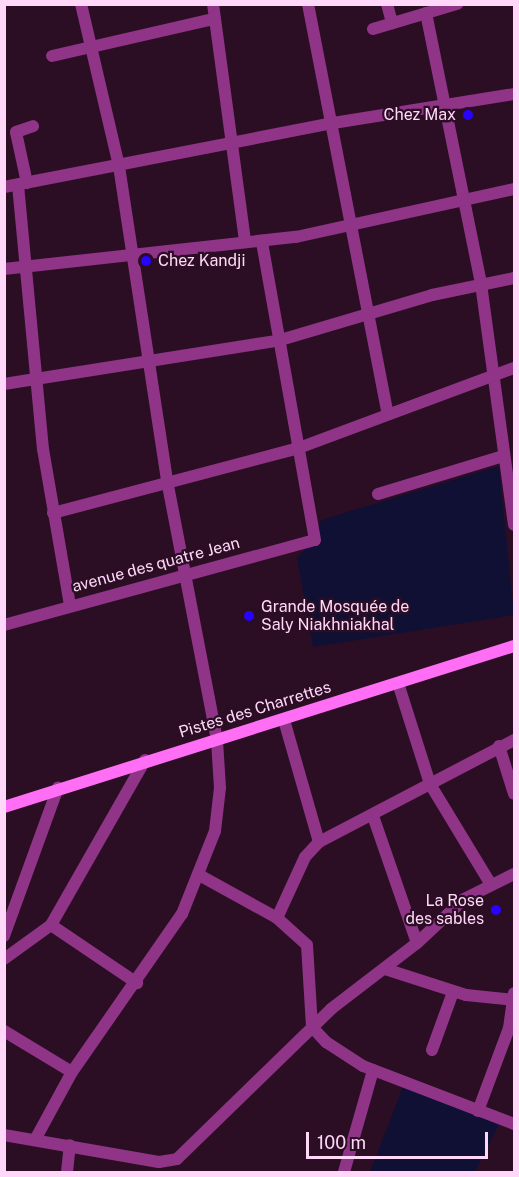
<!DOCTYPE html>
<meta charset="utf-8">
<style>
body{margin:0}
#map{position:relative;width:519px;height:1177px;overflow:hidden;background:#2b0e24;font-family:"Public Sans",sans-serif}
div>[style]{position:absolute}
[style*='--x']{left:calc(var(--x)*1px);top:calc(var(--y)*1px);width:calc(var(--w)*1px);rotate:calc(var(--a)*1deg)}
.green>*{inset:0;background:#101035}
.minor>*{height:12px;margin:-6px;padding:0 6px;transform-origin:6px;border-radius:6px;background:#8f3487}
.secondary>*{height:12px;margin:-6px;padding:0 6px;transform-origin:6px;border-radius:6px;background:#ff6ef5}
.dots>*{width:16px;height:16px;translate:-50% -50%;box-sizing:border-box;border:3px solid #2b0e24;border-radius:50%}
span{translate:-50% -50%;white-space:nowrap;text-align:center;line-height:1.15;-webkit-text-stroke:4.5px #2b0e24;paint-order:stroke}
.poi-label{font-size:16px;color:#ffd7f9}
.right{translate:-100% -50%;text-align:right}
.left{translate:0 -50%;text-align:left}
.street-label{font-size:16px;color:#ffd7f9}
.frame{position:absolute;inset:0;border:6px solid #ffd7f9;pointer-events:none}
.scale{position:absolute;left:306px;top:1132px;width:182px;height:27px;box-sizing:border-box;border:3px solid #ffd7f9;border-top:0;padding-left:8px;font-size:18px;line-height:21px;white-space:nowrap;color:#ffd7f9;-webkit-text-stroke:4px #2b0e24;paint-order:stroke}
</style>
<div id="map">
<div class="green">
<div style="clip-path:polygon(499px 466px,514px 615px,313px 647px,297px 558px,317px 537px,321px 520px)"></div>
<div style="clip-path:polygon(404px 1084px,501px 1121px,475px 1172px,370px 1172px)"></div>
</div>
<div class="minor">
<div style="--x:213;--y:4;--w:240;--a:82.3"></div>
<div style="--x:308;--y:4;--w:418;--a:79"></div>
<div style="--x:387;--y:4;--w:20;--a:75"></div>
<div style="--x:426;--y:13;--w:277;--a:78.5"></div>
<div style="--x:481;--y:284;--w:243;--a:82.2"></div>
<div style="--x:373;--y:29;--w:88;--a:-16.6"></div>
<div style="--x:52;--y:56;--w:165;--a:-12.9"></div>
<div style="--x:27;--y:183;--w:52;--a:-102.2"></div>
<div style="--x:16;--y:132;--w:18;--a:-19"></div>
<div style="--x:18;--y:185;--w:265;--a:84.6"></div>
<div style="--x:43;--y:449;--w:159;--a:80.2"></div>
<div style="--x:4;--y:187;--w:329;--a:-11"></div>
<div style="--x:327;--y:124;--w:189;--a:-9.1"></div>
<div style="--x:4;--y:269;--w:294;--a:-6.3"></div>
<div style="--x:296;--y:237;--w:223;--a:-12.4"></div>
<div style="--x:4;--y:384;--w:276;--a:-9"></div>
<div style="--x:277;--y:341;--w:162;--a:-16.5"></div>
<div style="--x:432;--y:295;--w:84;--a:-11.7"></div>
<div style="--x:378;--y:494;--w:131;--a:-16.9"></div>
<div style="--x:53;--y:513;--w:251;--a:-14.8"></div>
<div style="--x:296;--y:449;--w:233;--a:-20.4"></div>
<div style="--x:4;--y:625;--w:322;--a:-15.3"></div>
<div style="--x:315;--y:540;--w:304;--a:-100.1"></div>
<div style="--x:398;--y:683;--w:106;--a:72.4"></div>
<div style="--x:430;--y:784;--w:116;--a:58.8"></div>
<div style="--x:284;--y:720;--w:127;--a:74"></div>
<div style="--x:499;--y:746;--w:50;--a:72.6"></div>
<div style="--x:373;--y:816;--w:134;--a:70.9"></div>
<div style="--x:201;--y:876;--w:87;--a:28.9"></div>
<div style="--x:277;--y:918;--w:67;--a:-65.3"></div>
<div style="--x:305;--y:857;--w:21;--a:-47"></div>
<div style="--x:319;--y:842;--w:220;--a:-27.6"></div>
<div style="--x:277;--y:918;--w:40;--a:42"></div>
<div style="--x:307;--y:945;--w:82;--a:86.5"></div>
<div style="--x:312;--y:1027;--w:21;--a:47"></div>
<div style="--x:326;--y:1042;--w:44;--a:33"></div>
<div style="--x:363;--y:1066;--w:162;--a:21"></div>
<div style="--x:51;--y:925;--w:104;--a:34"></div>
<div style="--x:4;--y:936;--w:158;--a:-70"></div>
<div style="--x:4;--y:959;--w:58;--a:-35.9"></div>
<div style="--x:51;--y:925;--w:190;--a:-60.3"></div>
<div style="--x:385;--y:969;--w:85;--a:17.8"></div>
<div style="--x:466;--y:995;--w:48;--a:5.9"></div>
<div style="--x:4;--y:1031;--w:79;--a:31.1"></div>
<div style="--x:432;--y:1050;--w:62;--a:-70.1"></div>
<div style="--x:478;--y:1111;--w:89;--a:-69.5"></div>
<div style="--x:509;--y:1028;--w:35;--a:-82"></div>
<div style="--x:4;--y:1135;--w:157;--a:9.9"></div>
<div style="--x:159;--y:1162;--w:18;--a:-9"></div>
<div style="--x:177;--y:1159;--w:215;--a:-44.2"></div>
<div style="--x:331;--y:1009;--w:108;--a:-37.5"></div>
<div style="--x:417;--y:943;--w:64;--a:-43.1"></div>
<div style="--x:464;--y:899;--w:56;--a:-26.6"></div>
<div style="--x:36;--y:1138;--w:75;--a:-61.4"></div>
<div style="--x:72;--y:1072;--w:193;--a:-55.2"></div>
<div style="--x:182;--y:914;--w:89;--a:-68.3"></div>
<div style="--x:215;--y:831;--w:43;--a:-83.4"></div>
<div style="--x:220;--y:788;--w:48;--a:-93.6"></div>
<div style="--x:217;--y:740;--w:265;--a:-100.9"></div>
<div style="--x:167;--y:480;--w:318;--a:-98.7"></div>
<div style="--x:119;--y:166;--w:166;--a:-103.2"></div>
<div style="--x:67;--y:1172;--w:27;--a:-84"></div>
<div style="--x:344;--y:1172;--w:106;--a:-74.1"></div>
</div>
<div class="secondary">
<div style="--x:4;--y:807;--w:535;--a:-17.52"></div>
</div>
<div class="dots">
<div style="left:468px;top:115px;background:#2803ff"></div>
<div style="left:146px;top:261px;background:#2803ff"></div>
<div style="left:249px;top:616px;background:#2803ff"></div>
<div style="left:496px;top:910px;background:#2803ff"></div>
</div>
<div class="poi-label">
<span class="right" style="left:456px;top:115px">Chez Max</span>
<span class="left" style="left:158px;top:261px">Chez Kandji</span>
<span class="left" style="left:261px;top:616px">Grande Mosquée de<br>Saly Niakhniakhal</span>
<span class="right" style="left:484px;top:910px">La Rose<br>des sables</span>
</div>
<div class="street-label">
<span style="left:156px;top:565px;rotate:-15deg">avenue des quatre Jean</span>
<span style="left:255px;top:710px;rotate:-17deg">Pistes des Charrettes</span>
</div>
<div class="frame"></div>
<div class="scale">100 m</div>
</div>
